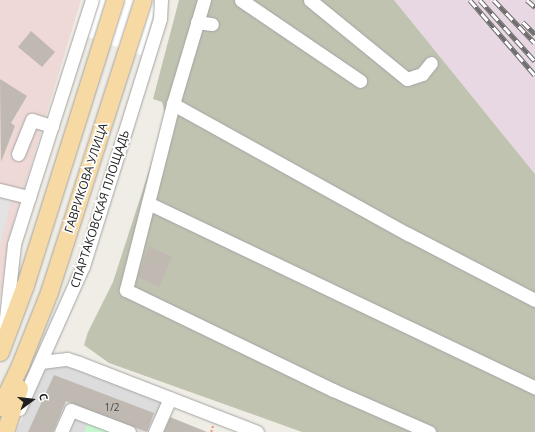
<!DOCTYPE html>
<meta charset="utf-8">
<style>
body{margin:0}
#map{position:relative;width:535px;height:432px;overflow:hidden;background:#efede5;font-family:"Open Sans",sans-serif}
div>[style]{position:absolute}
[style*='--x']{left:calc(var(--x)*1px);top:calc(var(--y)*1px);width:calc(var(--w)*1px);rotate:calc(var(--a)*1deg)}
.residential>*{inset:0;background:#dddcdc}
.commercial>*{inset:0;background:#efd9d6}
.industrial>*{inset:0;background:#e8d8e3}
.construction>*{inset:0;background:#c1c3b1}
.park>*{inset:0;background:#c5f6ce}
.parking>*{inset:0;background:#e3e3e3}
.pier>*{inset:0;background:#fff}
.building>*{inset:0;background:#bfb9b2}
.path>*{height:1.5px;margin-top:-0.75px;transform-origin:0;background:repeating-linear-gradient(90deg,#f28c73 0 2px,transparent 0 4px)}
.roads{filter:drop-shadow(0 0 1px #a3a3a3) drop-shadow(0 0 1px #a3a3a3)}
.minor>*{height:13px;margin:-6.5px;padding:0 6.5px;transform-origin:6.5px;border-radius:6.5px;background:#fff}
.major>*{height:17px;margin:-8.5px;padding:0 8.5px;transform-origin:8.5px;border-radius:8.5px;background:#f7daa3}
.rail>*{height:4.5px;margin-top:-2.25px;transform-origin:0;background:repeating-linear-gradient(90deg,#fff 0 9px,#6d6d6d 0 18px);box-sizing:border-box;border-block:1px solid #6d6d6d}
span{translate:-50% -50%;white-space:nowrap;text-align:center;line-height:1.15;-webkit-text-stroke:3.5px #fff;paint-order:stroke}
.number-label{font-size:10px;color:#474644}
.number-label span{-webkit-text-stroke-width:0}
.street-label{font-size:12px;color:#1f1f1f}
.north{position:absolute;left:12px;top:380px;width:40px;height:40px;-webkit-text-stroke:3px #fff;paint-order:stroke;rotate:75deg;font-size:11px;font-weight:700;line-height:16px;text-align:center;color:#1f1f1f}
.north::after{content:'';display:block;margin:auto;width:14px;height:18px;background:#1f1f1f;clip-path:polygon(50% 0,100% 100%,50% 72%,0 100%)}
</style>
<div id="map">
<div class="residential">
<div style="clip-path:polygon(65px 362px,168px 404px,158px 432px,16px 432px,45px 370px,54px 364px)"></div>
</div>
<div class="commercial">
<div style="clip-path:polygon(0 0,81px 0,9px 238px,0 300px)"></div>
</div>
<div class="industrial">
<div style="clip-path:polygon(394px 0,535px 0,535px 174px)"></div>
</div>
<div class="construction">
<div style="clip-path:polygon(179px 0,394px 0,535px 174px,535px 432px,302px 432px,109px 363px,84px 345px,88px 332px,113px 282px,166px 118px,162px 102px,153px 99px)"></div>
</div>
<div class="park">
<div style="clip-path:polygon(88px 422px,111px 431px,110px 432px,84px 432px)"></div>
</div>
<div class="parking">
<div style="clip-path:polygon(0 195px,12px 198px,0 245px)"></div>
</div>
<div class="pier">
<div style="clip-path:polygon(93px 0,157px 0,142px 55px,85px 36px)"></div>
</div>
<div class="building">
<div style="clip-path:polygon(31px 31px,55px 52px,42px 67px,18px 47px)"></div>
<div style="clip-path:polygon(0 79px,27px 96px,11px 123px,15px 126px,1px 162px)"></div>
<div style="clip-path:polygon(149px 246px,172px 257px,159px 287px,138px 277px)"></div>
<div style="clip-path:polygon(54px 375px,154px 413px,147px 432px,66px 401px,53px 432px,28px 432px)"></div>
<div style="clip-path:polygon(170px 417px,207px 432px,164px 432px)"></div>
</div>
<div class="path">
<div style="--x:211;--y:432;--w:6;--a:-72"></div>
</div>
<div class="roads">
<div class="minor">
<div style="--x:204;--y:0;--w:109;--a:106.6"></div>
<div style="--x:173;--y:104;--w:192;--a:104.2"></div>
<div style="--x:126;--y:290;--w:230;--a:25.8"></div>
<div style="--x:333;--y:390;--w:105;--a:23.6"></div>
<div style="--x:241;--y:0;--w:144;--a:34.2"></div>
<div style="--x:310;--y:0;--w:125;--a:39.2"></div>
<div style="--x:407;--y:79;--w:16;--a:-18"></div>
<div style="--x:422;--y:74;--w:14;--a:-51"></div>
<div style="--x:197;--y:22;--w:15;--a:8"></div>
<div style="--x:173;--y:104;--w:269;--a:29"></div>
<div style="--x:408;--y:234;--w:143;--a:27.5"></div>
<div style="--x:18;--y:154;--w:37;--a:-68"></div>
<div style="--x:32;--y:120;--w:21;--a:17"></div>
<div style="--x:0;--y:190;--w:30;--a:14"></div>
<div style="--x:148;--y:203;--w:429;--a:25.5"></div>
<div style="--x:5;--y:327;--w:83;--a:-83.8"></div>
<div style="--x:14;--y:244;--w:256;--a:-72.3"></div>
<div style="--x:41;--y:362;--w:26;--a:-7"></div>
<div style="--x:67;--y:359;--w:13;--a:18"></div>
<div style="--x:79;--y:363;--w:191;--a:21.2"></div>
<div style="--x:19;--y:409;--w:157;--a:-65.9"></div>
<div style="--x:83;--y:266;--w:259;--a:-72.7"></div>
<div style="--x:160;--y:19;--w:19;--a:-87"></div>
<div style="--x:61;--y:432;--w:24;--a:-66"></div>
<div style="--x:71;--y:410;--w:62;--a:20.8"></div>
<div style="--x:155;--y:432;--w:37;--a:-66"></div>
</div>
<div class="major">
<div style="--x:0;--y:352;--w:72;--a:-69.5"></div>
<div style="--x:25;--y:285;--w:299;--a:-72.5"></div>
<div style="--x:0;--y:407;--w:47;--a:-64.5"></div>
<div style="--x:20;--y:365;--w:79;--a:-68.3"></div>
<div style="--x:49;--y:292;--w:307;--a:-72.2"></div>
<div style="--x:5;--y:432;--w:46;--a:-72.3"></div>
</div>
</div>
<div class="rail">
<div style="--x:470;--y:0;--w:99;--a:49.1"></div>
<div style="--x:480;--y:0;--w:82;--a:48"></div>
<div style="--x:494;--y:0;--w:59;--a:46.4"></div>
<div style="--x:527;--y:0;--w:11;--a:41"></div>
<div style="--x:523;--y:22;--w:17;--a:45"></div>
</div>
<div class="number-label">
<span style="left:112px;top:408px">1/2</span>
</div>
<div class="street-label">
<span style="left:86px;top:178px;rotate:-72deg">ГАВРИКОВА УЛИЦА</span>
<span style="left:100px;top:209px;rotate:-72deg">СПАРТАКОВСКАЯ ПЛОЩАДЬ</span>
</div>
<div class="north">С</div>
</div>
